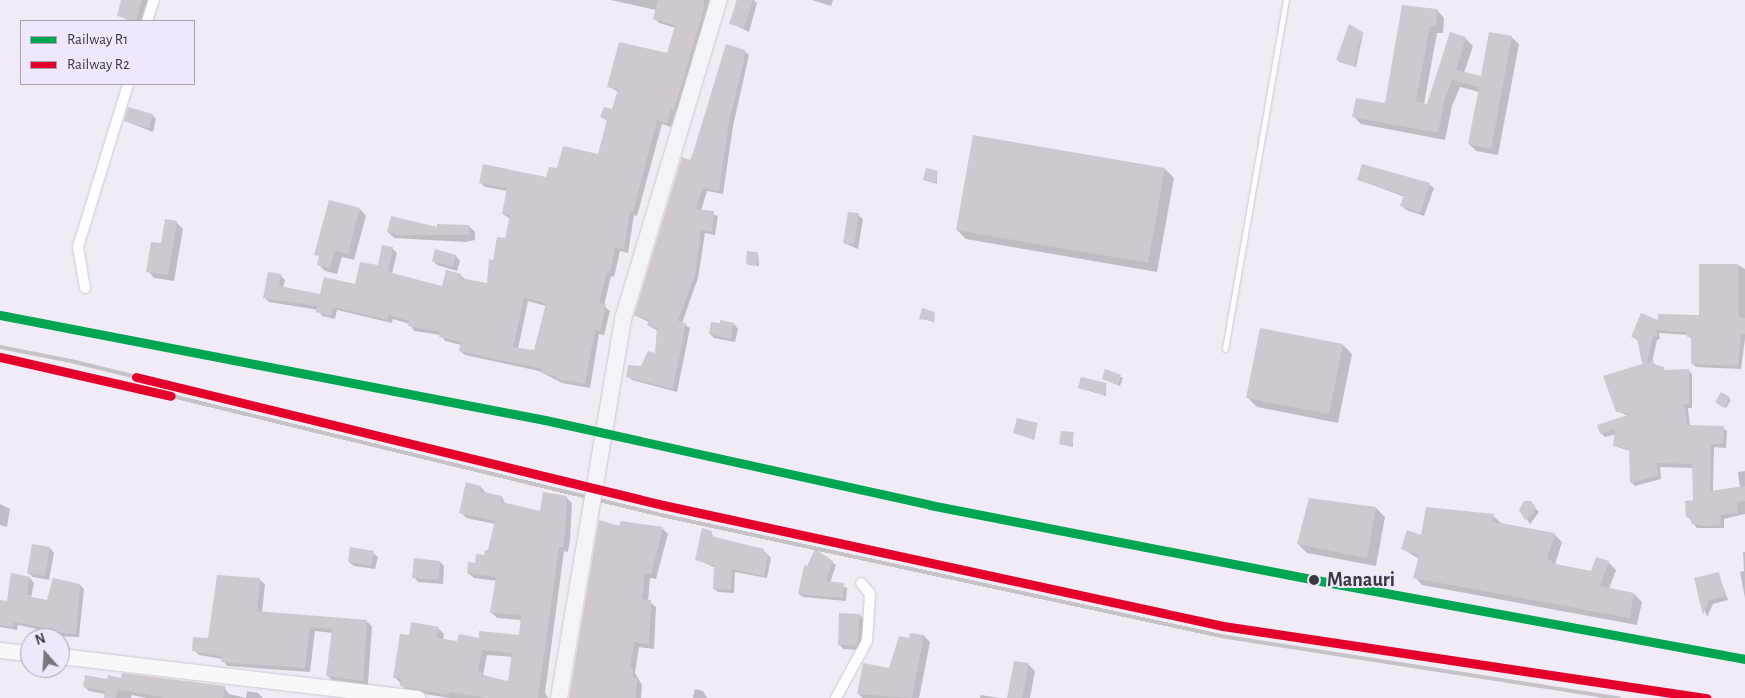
<!DOCTYPE html>
<style>
body{margin:0}
#map{position:relative;width:1745px;height:698px;overflow:hidden;background:#f1ebf6;font-family:"Alegreya Sans",sans-serif}
div>[style]{position:absolute}
[style*='--x']{left:calc(var(--x)*1px);top:calc(var(--y)*1px);width:calc(var(--w)*1px);rotate:calc(var(--a)*1deg)}
.shadow>*{inset:0;background:#0003}
.building>*{inset:0;background:#cfc8d0}
.roads{filter:drop-shadow(0 0 1px #ccc8d0) drop-shadow(0 0 1px #ccc8d0)}
.lane>*{height:5px;margin:-2.5px;padding:0 2.5px;transform-origin:2.5px;border-radius:2.5px;background:#fdfcfe}
.street>*{height:10px;margin:-5px;padding:0 5px;transform-origin:5px;border-radius:5px;background:#fdfcfe}
.secondary>*{height:15px;margin:-7.5px;padding:0 7.5px;transform-origin:7.5px;border-radius:7.5px;background:#f8f8fb}
.rail>*{height:4px;margin:-2px;padding:0 2px;transform-origin:2px;border-radius:2px;background:#c5c3c6}
.bridges{filter:drop-shadow(0 0 1px #ccc8ce) drop-shadow(0 0 1px #ccc8ce)}
.primary-bridge>*{height:16px;margin:-8px;padding:0 8px;transform-origin:8px;border-radius:8px;background:#f4f3f8}
.rail-1>*{height:9px;margin:-4.5px;padding:0 4.5px;transform-origin:4.5px;border-radius:4.5px;background:#00a651}
.rail-2>*{height:9px;margin:-4.5px;padding:0 4.5px;transform-origin:4.5px;border-radius:4.5px;background:#e4002b}
.dots>*{width:14px;height:14px;translate:-50% -50%;box-sizing:border-box;border:2px solid #f1e7fa;border-radius:50%}
span{translate:-50% -50%;white-space:nowrap;text-align:center;line-height:1.15;-webkit-text-stroke:4px #f1e7fa;paint-order:stroke}
.stop-label{font-size:20px;color:#3c383f;font-weight:700}
.left{translate:0 -50%;text-align:left}
.legend{position:absolute;left:20px;top:20px;width:175px;height:65px;box-sizing:border-box;background:#f1e7fa;border:1px solid #a9a1af;margin:0;padding:6px 9px;list-style:none;font-size:15px;color:#3c383f}
.legend li{display:flex;align-items:center;gap:10px;height:25px}
.legend b{width:25px;border:1px solid #a9a1af}
.north{position:absolute;left:20px;top:628px;width:50px;height:50px;box-sizing:border-box;background:#f1e7fa;border:1px solid #a9a1af;border-radius:50%;rotate:341deg;font-size:14px;font-weight:700;line-height:20px;text-align:center;color:#3c383f}
.north::after{content:'';display:block;margin:auto;width:18px;height:22px;background:#7b777f;clip-path:polygon(50% 0,100% 100%,50% 72%,0 100%)}
</style>
<div id="map">
<div class="shadow">
<div style="clip-path:polygon(122px 0,148px 0,141px 21px,129px 21px,118px 15px)"></div>
<div style="clip-path:polygon(evenodd,611px 0,710px 0,679px 114px,676px 113px,671px 127px,662px 124px,637px 216px,634px 215px,628px 253px,620px 251px,614px 277px,611px 276px,604px 306px,610px 311px,604px 335px,599px 334px,590px 388px,562px 383px,539px 371px,465px 355px,460px 351px,461px 345px,445px 341px,441px 335px,414px 331px,410px 324px,393px 319px,392px 323px,337px 310px,335px 319px,322px 316px,318px 310px,269px 302px,265px 298px,280px 275px,285px 280px,283px 288px,321px 295px,356px 286px,379px 267px,392px 248px,397px 253px,392px 274px,443px 288px,460px 275px,465px 279px,488px 285px,494px 261px,506px 240px,510px 219px,503px 214px,508px 191px,485px 187px,481px 183px,547px 179px,558px 170px,599px 156px,608px 122px,602px 117px,613px 111px,618px 92px,608px 86px,668px 55px,676px 28px,659px 23px,654px 18px,656px 10px,611px 0,528px 301px,546px 306px,534px 352px,518px 349px,528px 301px)"></div>
<div style="clip-path:polygon(737px 0,754px 0,757px 3px,749px 32px,731px 23px)"></div>
<div style="clip-path:polygon(812px 0,833px 0,831px 6px)"></div>
<div style="clip-path:polygon(1437px 10px,1444px 18px,1443px 33px,1437px 33px,1424px 104px,1428px 105px,1465px 38px,1473px 46px,1464px 73px,1482px 77px,1511px 37px,1519px 44px,1498px 155px,1476px 151px,1469px 144px,1479px 92px,1460px 87px,1452px 106px,1445px 140px,1361px 124px,1354px 117px,1386px 104px)"></div>
<div style="clip-path:polygon(1363px 34px,1356px 67px,1339px 62px,1338px 60px)"></div>
<div style="clip-path:polygon(744px 51px,749px 55px,747px 64px,733px 126px,723px 194px,707px 191px,701px 211px,718px 216px,715px 235px,705px 233px,698px 278px,682px 323px,690px 328px,677px 392px,632px 380px,628px 376px,656px 355px,658px 331px,649px 326px,649px 322px,636px 316px,691px 161px)"></div>
<div style="clip-path:polygon(152px 115px,156px 119px,153px 132px,125px 121px)"></div>
<div style="clip-path:polygon(1165px 169px,1174px 178px,1157px 272px,966px 239px,957px 230px)"></div>
<div style="clip-path:polygon(937px 172px,937px 184px,924px 180px)"></div>
<div style="clip-path:polygon(1359px 180px,1429px 184px,1434px 188px,1424px 216px,1406px 210px,1402px 206px,1405px 197px)"></div>
<div style="clip-path:polygon(360px 209px,366px 216px,354px 260px,342px 257px,337px 274px,325px 271px,318px 264px,320px 258px,316px 254px)"></div>
<div style="clip-path:polygon(858px 215px,863px 219px,858px 249px,844px 243px)"></div>
<div style="clip-path:polygon(176px 222px,183px 229px,174px 281px,154px 278px,148px 271px)"></div>
<div style="clip-path:polygon(469px 226px,475px 232px,475px 240px,465px 242px,394px 238px,388px 232px)"></div>
<div style="clip-path:polygon(436px 251px,456px 256px,460px 261px,457px 271px,437px 265px,433px 261px)"></div>
<div style="clip-path:polygon(758px 253px,759px 266px,749px 265px,747px 263px)"></div>
<div style="clip-path:polygon(1738px 265px,1745px 269px,1745px 339px,1741px 369px,1696px 367px,1692px 363px,1693px 341px,1688px 335px,1659px 333px,1660px 339px,1657px 340px,1652px 362px,1666px 371px,1688px 370px,1692px 374px,1692px 408px,1688px 408px,1690px 426px,1723px 428px,1727px 431px,1726px 448px,1714px 447px,1713px 491px,1740px 488px,1738px 472px,1745px 471px,1745px 514px,1724px 519px,1724px 528px,1697px 528px,1687px 516px,1694px 501px,1693px 468px,1660px 467px,1661px 479px,1635px 486px,1631px 482px,1630px 451px,1614px 446px,1616px 434px,1605px 437px,1601px 433px,1628px 416px,1617px 411px,1644px 365px,1639px 341px,1633px 337px,1659px 322px,1700px 316px)"></div>
<div style="clip-path:polygon(935px 313px,934px 322px,920px 318px)"></div>
<div style="clip-path:polygon(712px 323px,734px 324px,738px 329px,735px 342px,714px 338px,710px 334px)"></div>
<div style="clip-path:polygon(1343px 345px,1352px 354px,1338px 423px,1257px 407px,1248px 398px)"></div>
<div style="clip-path:polygon(1106px 371px,1123px 378px,1120px 386px,1103px 379px)"></div>
<div style="clip-path:polygon(1106px 384px,1106px 396px,1080px 388px)"></div>
<div style="clip-path:polygon(1722px 393px,1731px 400px,1726px 408px,1718px 404px)"></div>
<div style="clip-path:polygon(1037px 424px,1034px 440px,1015px 432px)"></div>
<div style="clip-path:polygon(1073px 433px,1073px 447px,1060px 444px)"></div>
<div style="clip-path:polygon(evenodd,481px 487px,486px 493px,502px 497px,506px 505px,541px 512px,566px 497px,572px 503px,570px 540px,568px 552px,564px 551px,545px 693px,548px 698px,449px 698px,407px 691px,395px 677px,410px 637px,438px 628px,444px 634px,443px 640px,458px 643px,520px 637px,522px 620px,497px 618px,492px 613px,497px 581px,474px 578px,468px 573px,489px 552px,495px 524px,466px 518px,461px 512px,481px 487px,487px 655px,512px 657px,509px 682px,483px 675px,487px 655px)"></div>
<div style="clip-path:polygon(1530px 502px,1539px 512px,1530px 524px,1521px 510px)"></div>
<div style="clip-path:polygon(0 504px,10px 509px,7px 527px,0 525px)"></div>
<div style="clip-path:polygon(1376px 508px,1385px 517px,1376px 566px,1307px 553px,1298px 544px)"></div>
<div style="clip-path:polygon(1493px 516px,1501px 523px,1554px 534px,1562px 542px,1555px 565px,1592px 572px,1608px 562px,1616px 570px,1609px 589px,1634px 594px,1642px 602px,1637px 625px,1422px 585px,1415px 577px,1419px 559px,1403px 549px,1422px 536px)"></div>
<div style="clip-path:polygon(620px 528px,662px 528px,668px 534px,656px 579px,650px 578px,648px 601px,656px 607px,654px 649px,639px 647px,635px 673px,642px 685px,641px 698px,570px 698px)"></div>
<div style="clip-path:polygon(711px 532px,714px 538px,763px 550px,771px 558px,767px 578px,735px 572px,734px 593px,718px 592px,714px 589px,715px 568px,697px 559px)"></div>
<div style="clip-path:polygon(50px 548px,54px 553px,49px 580px,33px 577px,28px 573px)"></div>
<div style="clip-path:polygon(1743px 552px,1745px 552px,1745px 598px,1740px 572px,1744px 571px)"></div>
<div style="clip-path:polygon(373px 553px,378px 557px,375px 569px,354px 566px,349px 562px)"></div>
<div style="clip-path:polygon(440px 562px,444px 566px,443px 584px,418px 582px,414px 577px)"></div>
<div style="clip-path:polygon(832px 562px,836px 565px,830px 583px,847px 588px,846px 601px,803px 597px,799px 594px,808px 567px)"></div>
<div style="clip-path:polygon(1718px 573px,1728px 600px,1713px 604px,1707px 617px,1695px 579px)"></div>
<div style="clip-path:polygon(30px 578px,34px 583px,31px 598px,48px 601px,80px 585px,84px 589px,79px 637px,44px 636px,41px 630px,18px 625px,17px 630px,0 627px,0 603px,29px 606px,30px 596px,14px 593px)"></div>
<div style="clip-path:polygon(260px 580px,265px 584px,262px 613px,366px 621px,372px 626px,368px 685px,332px 680px,327px 675px,333px 633px,315px 631px,310px 672px,227px 666px,222px 659px,199px 655px,194px 650px,209px 639px)"></div>
<div style="clip-path:polygon(841px 614px,860px 615px,864px 619px,860px 650px,843px 649px,839px 644px)"></div>
<div style="clip-path:polygon(911px 635px,924px 636px,930px 642px,919px 698px,863px 698px,858px 694px,890px 669px)"></div>
<div style="clip-path:polygon(1028px 664px,1035px 671px,1030px 698px,1009px 698px)"></div>
<div style="clip-path:polygon(122px 679px,224px 687px,229px 694px,246px 698px,247px 691px,258px 693px,263px 698px,146px 698px,132px 695px,131px 698px,105px 698px,105px 694px,89px 691px,84px 686px)"></div>
<div style="clip-path:polygon(695px 689px,703px 691px,707px 698px,693px 698px)"></div>
<div style="clip-path:polygon(981px 695px,999px 698px,980px 698px)"></div>
</div>
<div class="building">
<div style="clip-path:polygon(121px 0,142px 0,136px 21px,117px 16px)"></div>
<div style="clip-path:polygon(evenodd,658px 0,704px 0,704px 8px,674px 110px,671px 109px,667px 124px,657px 120px,633px 212px,630px 211px,624px 249px,615px 247px,610px 273px,607px 272px,599px 303px,606px 305px,600px 331px,595px 330px,585px 384px,556px 379px,556px 376px,541px 373px,542px 369px,534px 367px,459px 351px,461px 342px,439px 337px,440px 332px,408px 326px,409px 321px,389px 315px,387px 320px,333px 307px,331px 316px,316px 312px,317px 306px,263px 298px,268px 272px,281px 274px,279px 286px,320px 294px,324px 277px,355px 284px,360px 262px,378px 265px,382px 245px,393px 247px,388px 272px,442px 286px,446px 270px,461px 274px,460px 278px,487px 283px,489px 259px,493px 260px,497px 237px,505px 238px,510px 215px,502px 214px,507px 188px,479px 183px,483px 164px,546px 177px,549px 167px,557px 168px,563px 146px,598px 154px,607px 120px,600px 117px,604px 107px,612px 109px,618px 89px,607px 87px,619px 42px,667px 53px,675px 25px,653px 19px,658px 0,524px 298px,546px 303px,534px 350px,513px 347px,524px 298px)"></div>
<div style="clip-path:polygon(737px 0,753px 0,744px 28px,729px 24px)"></div>
<div style="clip-path:polygon(1402px 5px,1437px 9px,1436px 26px,1430px 26px,1416px 101px,1427px 104px,1450px 32px,1466px 37px,1456px 70px,1481px 76px,1489px 32px,1512px 36px,1491px 149px,1468px 144px,1479px 87px,1452px 80px,1445px 98px,1438px 133px,1352px 117px,1356px 98px,1385px 103px)"></div>
<div style="clip-path:polygon(1349px 24px,1364px 33px,1356px 47px,1360px 48px,1354px 66px,1336px 60px)"></div>
<div style="clip-path:polygon(726px 44px,745px 50px,744px 60px,729px 122px,719px 191px,703px 188px,696px 209px,714px 211px,712px 232px,701px 230px,695px 274px,678px 321px,686px 323px,673px 389px,626px 377px,628px 365px,641px 366px,648px 351px,655px 353px,657px 328px,647px 326px,649px 319px,634px 316px,682px 157px,690px 160px,693px 153px)"></div>
<div style="clip-path:polygon(128px 107px,153px 114px,149px 128px,124px 121px)"></div>
<div style="clip-path:polygon(973px 135px,1165px 168px,1148px 263px,956px 230px)"></div>
<div style="clip-path:polygon(1362px 164px,1430px 183px,1420px 213px,1400px 206px,1404px 195px,1357px 180px)"></div>
<div style="clip-path:polygon(926px 168px,938px 171px,935px 183px,923px 180px)"></div>
<div style="clip-path:polygon(329px 200px,360px 208px,348px 254px,335px 251px,330px 268px,317px 265px,319px 256px,314px 255px)"></div>
<div style="clip-path:polygon(848px 212px,859px 213px,854px 245px,843px 243px)"></div>
<div style="clip-path:polygon(391px 216px,437px 227px,437px 224px,469px 225px,469px 235px,399px 235px,387px 232px)"></div>
<div style="clip-path:polygon(165px 219px,177px 221px,168px 275px,146px 272px,151px 242px,161px 243px)"></div>
<div style="clip-path:polygon(435px 249px,456px 255px,453px 267px,432px 261px)"></div>
<div style="clip-path:polygon(747px 251px,758px 252px,757px 265px,746px 264px)"></div>
<div style="clip-path:polygon(1699px 264px,1738px 264px,1739px 317px,1745px 318px,1745px 334px,1741px 334px,1738px 366px,1691px 364px,1691px 337px,1687px 337px,1687px 332px,1656px 330px,1657px 336px,1653px 337px,1647px 363px,1654px 360px,1653px 364px,1664px 367px,1664px 370px,1689px 369px,1689px 404px,1684px 404px,1687px 425px,1724px 426px,1723px 444px,1711px 444px,1710px 491px,1745px 486px,1745px 501px,1737px 502px,1738px 513px,1720px 515px,1721px 525px,1705px 526px,1692px 524px,1689px 517px,1686px 517px,1685px 501px,1693px 500px,1692px 464px,1657px 463px,1658px 476px,1630px 483px,1629px 449px,1613px 446px,1615px 429px,1600px 434px,1597px 425px,1631px 414px,1616px 412px,1603px 376px,1642px 364px,1637px 338px,1631px 337px,1641px 313px,1658px 320px,1658px 314px,1699px 315px)"></div>
<div style="clip-path:polygon(922px 308px,935px 312px,933px 321px,919px 319px)"></div>
<div style="clip-path:polygon(720px 320px,734px 323px,731px 339px,709px 334px,711px 322px,720px 323px)"></div>
<div style="clip-path:polygon(1260px 328px,1343px 344px,1329px 414px,1246px 398px)"></div>
<div style="clip-path:polygon(1105px 369px,1121px 375px,1118px 385px,1102px 379px)"></div>
<div style="clip-path:polygon(1081px 377px,1107px 383px,1104px 395px,1078px 388px)"></div>
<div style="clip-path:polygon(1721px 392px,1730px 397px,1724px 408px,1715px 402px)"></div>
<div style="clip-path:polygon(1017px 418px,1038px 423px,1032px 439px,1013px 433px)"></div>
<div style="clip-path:polygon(1061px 431px,1074px 432px,1072px 446px,1059px 444px)"></div>
<div style="clip-path:polygon(evenodd,466px 482px,481px 486px,480px 491px,502px 496px,501px 502px,540px 511px,543px 492px,567px 496px,565px 534px,563px 547px,559px 547px,538px 698px,487px 698px,449px 692px,449px 695px,400px 686px,401px 678px,393px 678px,400px 634px,409px 635px,411px 622px,439px 627px,437px 638px,457px 641px,459px 634px,479px 638px,479px 631px,519px 635px,521px 615px,490px 613px,496px 577px,467px 573px,468px 562px,475px 563px,476px 554px,484px 555px,485px 550px,488px 550px,495px 521px,459px 513px,466px 482px,482px 650px,512px 653px,508px 681px,482px 676px,482px 672px,478px 671px,482px 650px)"></div>
<div style="clip-path:polygon(1309px 498px,1376px 507px,1367px 558px,1297px 544px)"></div>
<div style="clip-path:polygon(1524px 501px,1531px 501px,1535px 506px,1534px 513px,1525px 520px,1519px 510px)"></div>
<div style="clip-path:polygon(1426px 507px,1494px 514px,1493px 522px,1555px 533px,1547px 559px,1552px 560px,1551px 563px,1591px 571px,1596px 557px,1609px 561px,1600px 586px,1634px 593px,1630px 618px,1413px 578px,1419px 555px,1401px 549px,1407px 530px,1421px 535px)"></div>
<div style="clip-path:polygon(599px 520px,619px 526px,621px 521px,663px 527px,651px 574px,645px 573px,642px 599px,651px 600px,649px 644px,634px 642px,630px 668px,633px 669px,633px 678px,637px 678px,636px 698px,569px 698px)"></div>
<div style="clip-path:polygon(702px 528px,712px 531px,711px 536px,764px 549px,763px 553px,768px 554px,764px 576px,732px 569px,731px 590px,713px 589px,714px 566px,695px 560px)"></div>
<div style="clip-path:polygon(32px 544px,50px 547px,45px 576px,27px 573px)"></div>
<div style="clip-path:polygon(350px 547px,374px 551px,371px 566px,348px 562px)"></div>
<div style="clip-path:polygon(815px 549px,833px 561px,826px 581px,844px 583px,843px 598px,798px 594px,804px 565px,807px 566px)"></div>
<div style="clip-path:polygon(414px 558px,440px 561px,439px 580px,412px 578px)"></div>
<div style="clip-path:polygon(1719px 572px,1725px 596px,1709px 600px,1703px 615px,1694px 578px)"></div>
<div style="clip-path:polygon(11px 573px,30px 577px,27px 596px,47px 600px,53px 578px,80px 584px,76px 634px,39px 632px,40px 627px,14px 622px,13px 627px,0 625px,0 600px,7px 601px)"></div>
<div style="clip-path:polygon(217px 575px,260px 578px,257px 611px,367px 620px,363px 681px,326px 676px,332px 629px,310px 627px,305px 668px,231px 663px,221px 662px,222px 656px,192px 651px,193px 637px,208px 638px)"></div>
<div style="clip-path:polygon(839px 613px,860px 614px,857px 646px,838px 645px)"></div>
<div style="clip-path:polygon(910px 633px,924px 635px,912px 698px,857px 694px,863px 663px,889px 668px,899px 636px,909px 638px)"></div>
<div style="clip-path:polygon(1014px 661px,1029px 663px,1022px 698px,1007px 698px)"></div>
<div style="clip-path:polygon(122px 673px,225px 686px,223px 698px,165px 698px,118px 689px,116px 698px,104px 698px,105px 691px,83px 687px,85px 675px,107px 679px,108px 675px,121px 678px)"></div>
</div>
<div class="roads">
<div class="lane">
<div style="--x:1225;--y:349;--w:354;--a:-80.1"></div>
</div>
<div class="street">
<div style="--x:147;--y:21;--w:22;--a:-72"></div>
<div style="--x:85;--y:288;--w:42;--a:-99.7"></div>
<div style="--x:78;--y:247;--w:170;--a:-72.9"></div>
<div style="--x:836;--y:698;--w:65;--a:-61.5"></div>
<div style="--x:867;--y:641;--w:47;--a:-86.3"></div>
<div style="--x:870;--y:594;--w:14;--a:-129"></div>
</div>
<div class="secondary">
<div style="--x:0;--y:650;--w:30;--a:6"></div>
<div style="--x:60;--y:656;--w:360;--a:6.7"></div>
</div>
</div>
<div class="rail">
<div style="--x:0;--y:347;--w:72;--a:11.2"></div>
<div style="--x:71;--y:361;--w:609;--a:13.67"></div>
<div style="--x:663;--y:505;--w:573;--a:12.19"></div>
<div style="--x:1223;--y:626;--w:489;--a:8.5"></div>
<div style="--x:0;--y:357;--w:70;--a:11.5"></div>
<div style="--x:69;--y:371;--w:609;--a:13.67"></div>
<div style="--x:661;--y:515;--w:573;--a:12.19"></div>
<div style="--x:1221;--y:636;--w:403;--a:8.9"></div>
</div>
<div class="bridges">
<div class="primary-bridge">
<div style="--x:559;--y:698;--w:384;--a:-80.4"></div>
<div style="--x:623;--y:319;--w:333;--a:-73.3"></div>
</div>
</div>
<div class="rail-1">
<div style="--x:0;--y:315;--w:555;--a:10.91"></div>
<div style="--x:545;--y:420;--w:394;--a:12.4"></div>
<div style="--x:930;--y:505;--w:409;--a:11"></div>
<div style="--x:1331;--y:583;--w:421;--a:10.4"></div>
</div>
<div class="rail-2">
<div style="--x:0;--y:357;--w:175;--a:12.8"></div>
<div style="--x:136;--y:377;--w:542;--a:13.65"></div>
<div style="--x:663;--y:505;--w:573;--a:12.19"></div>
<div style="--x:1223;--y:626;--w:489;--a:8.5"></div>
</div>
<div class="dots">
<div style="left:1314px;top:580px;background:#3c383f"></div>
</div>
<div class="stop-label">
<span class="left" style="left:1327px;top:580px">Manauri</span>
</div>
<ul class="legend">
<li><b style="height:6px;background:#00a651"></b>Railway R1</li>
<li><b style="height:6px;background:#e4002b"></b>Railway R2</li>
</ul>
<div class="north">N</div>
</div>
